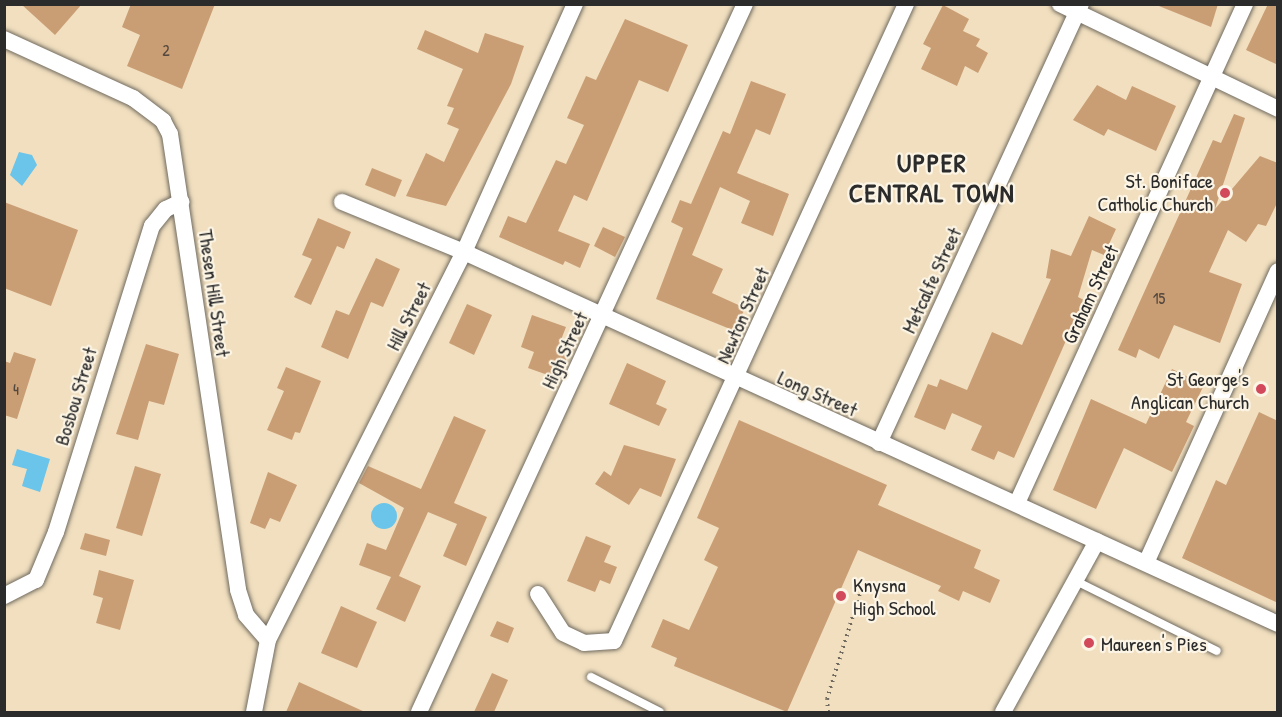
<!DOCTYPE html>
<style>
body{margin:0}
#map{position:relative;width:1282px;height:717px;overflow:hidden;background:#f1dfbf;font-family:"Patrick Hand",sans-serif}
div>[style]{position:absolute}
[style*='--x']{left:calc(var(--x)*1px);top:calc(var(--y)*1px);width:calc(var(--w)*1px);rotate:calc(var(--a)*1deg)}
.water>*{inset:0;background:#6bc4e9}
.round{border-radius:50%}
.building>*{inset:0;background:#ca9e75}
.path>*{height:4px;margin-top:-2px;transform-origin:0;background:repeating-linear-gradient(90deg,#706a5f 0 1.5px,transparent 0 6px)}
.roads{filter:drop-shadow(0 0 2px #706a5f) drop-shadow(0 0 2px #706a5f)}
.service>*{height:8px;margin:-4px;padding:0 4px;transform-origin:4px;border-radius:4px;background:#fff}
.minor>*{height:16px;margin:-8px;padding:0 8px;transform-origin:8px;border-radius:8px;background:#fff}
.dots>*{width:16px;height:16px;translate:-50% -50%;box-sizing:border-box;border:3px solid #fcf5e5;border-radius:50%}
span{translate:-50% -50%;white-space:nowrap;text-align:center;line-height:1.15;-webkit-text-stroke:4.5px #fcf5e5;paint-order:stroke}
.number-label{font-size:16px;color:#53483e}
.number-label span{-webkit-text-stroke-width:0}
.poi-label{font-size:20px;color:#2b2b2b}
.right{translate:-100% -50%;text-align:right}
.left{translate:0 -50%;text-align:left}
.street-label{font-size:20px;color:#2b2b2b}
.district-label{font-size:26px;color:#2b2b2b;font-weight:700;letter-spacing:1.5px}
.frame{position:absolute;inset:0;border:6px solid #2b2b2b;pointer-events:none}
</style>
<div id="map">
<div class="water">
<div style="clip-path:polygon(19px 152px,32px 155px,37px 165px,22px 186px,10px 175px)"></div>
<div style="clip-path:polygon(17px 449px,50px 459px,40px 492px,22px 486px,27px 469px,12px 465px)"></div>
<div class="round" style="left:371px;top:503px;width:26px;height:26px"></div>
</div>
<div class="building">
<div style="clip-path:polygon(21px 4px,82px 4px,55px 35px)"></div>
<div style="clip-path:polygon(131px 4px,215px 4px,182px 89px,127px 66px,140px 35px,122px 27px)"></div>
<div style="clip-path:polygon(1154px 4px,1218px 4px,1211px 27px)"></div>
<div style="clip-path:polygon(1268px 4px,1278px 4px,1278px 65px,1246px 50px)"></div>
<div style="clip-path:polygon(943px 5px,969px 19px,963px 31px,980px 39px,976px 46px,988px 53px,978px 73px,965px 66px,957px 86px,921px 69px,931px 48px,923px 44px)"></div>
<div style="clip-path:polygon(625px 19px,688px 45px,668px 92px,639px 80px,587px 201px,574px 195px,558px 231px,590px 244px,580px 268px,565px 261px,563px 265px,499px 237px,508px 216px,526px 223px,556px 160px,566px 164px,584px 125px,567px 118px,586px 76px,596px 80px)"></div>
<div style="clip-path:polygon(425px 30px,478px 53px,485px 33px,524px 46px,511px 84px,446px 206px,406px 196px,426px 153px,444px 162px,459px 129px,447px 124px,454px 108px,447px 106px,463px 69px,417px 49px)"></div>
<div style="clip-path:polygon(751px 81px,786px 94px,770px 135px,756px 129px,737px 173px,789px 194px,773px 236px,741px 223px,750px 201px,720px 187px,692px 255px,723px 269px,712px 293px,745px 308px,735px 331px,656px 299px,683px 228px,671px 222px,680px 200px,691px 204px,723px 131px,730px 134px)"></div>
<div style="clip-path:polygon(1097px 85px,1126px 100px,1132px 86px,1176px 106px,1156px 151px,1108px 129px,1104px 136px,1073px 120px)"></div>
<div style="clip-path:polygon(1234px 114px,1245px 118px,1215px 209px,1260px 156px,1278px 163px,1278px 201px,1266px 226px,1258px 224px,1246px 242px,1228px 230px,1209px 272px,1242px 284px,1220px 343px,1174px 325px,1159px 359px,1139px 349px,1136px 358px,1118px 350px,1213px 140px,1221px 143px)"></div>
<div style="clip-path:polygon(372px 168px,402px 180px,395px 197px,365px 185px)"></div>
<div style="clip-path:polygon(4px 202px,78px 230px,51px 306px,4px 288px)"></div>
<div style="clip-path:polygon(1089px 216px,1116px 229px,1104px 255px,1092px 250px,1078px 297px,1084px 300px,1014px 458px,998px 451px,994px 460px,971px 450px,982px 426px,952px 413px,945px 430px,914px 417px,928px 384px,937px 387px,940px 379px,967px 390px,992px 332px,1022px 345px,1051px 279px,1046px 278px,1051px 249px,1071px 256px)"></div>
<div style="clip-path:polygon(318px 218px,351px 232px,344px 249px,337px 246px,311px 305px,294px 297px,312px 259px,302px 255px)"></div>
<div style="clip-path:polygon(603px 227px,625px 237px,615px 257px,594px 246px)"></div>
<div style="clip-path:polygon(376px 258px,400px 269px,383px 307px,371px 302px,348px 359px,321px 347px,336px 310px,349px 315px)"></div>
<div style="clip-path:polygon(467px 304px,492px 315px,474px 355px,449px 343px)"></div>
<div style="clip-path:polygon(532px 315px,566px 327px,557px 350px,568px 354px,559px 379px,528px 368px,534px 352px,521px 347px)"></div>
<div style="clip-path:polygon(146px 344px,179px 354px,164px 405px,149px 401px,138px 440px,116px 434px)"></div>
<div style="clip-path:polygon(14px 352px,36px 359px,17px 419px,4px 415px,4px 361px,10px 363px)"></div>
<div style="clip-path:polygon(627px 363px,666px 381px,656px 404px,667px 409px,659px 426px,609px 404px)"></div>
<div style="clip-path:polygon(286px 367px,321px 381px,300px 433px,295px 432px,292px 440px,267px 430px,284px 391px,277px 388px)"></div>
<div style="clip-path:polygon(1172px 369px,1204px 385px,1186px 422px,1194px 426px,1172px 472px,1124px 448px,1096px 509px,1053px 490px,1091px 399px,1146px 424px)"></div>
<div style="clip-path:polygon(1259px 412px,1278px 421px,1278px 603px,1182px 558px,1216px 480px,1226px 485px)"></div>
<div style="clip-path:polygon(454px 416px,486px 430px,454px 503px,487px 517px,466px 566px,443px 556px,457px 524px,428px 512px,399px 576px,421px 586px,405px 622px,376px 609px,391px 577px,359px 565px,367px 543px,386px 550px,404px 508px,359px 483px,368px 466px,421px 489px)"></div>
<div style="clip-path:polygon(739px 420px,887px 485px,878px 505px,981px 550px,974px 568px,1000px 580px,990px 603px,963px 591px,959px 601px,938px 591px,941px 586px,858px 550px,787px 712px,674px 666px,677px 658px,651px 647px,663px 619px,689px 630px,718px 567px,704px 560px,719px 528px,697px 518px)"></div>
<div style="clip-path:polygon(624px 445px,676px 459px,661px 497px,640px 488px,629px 505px,595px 484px,604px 471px,611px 476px)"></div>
<div style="clip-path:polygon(135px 466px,161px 474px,142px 536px,116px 528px)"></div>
<div style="clip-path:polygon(268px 472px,297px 485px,280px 522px,270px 518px,265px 529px,250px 523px)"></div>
<div style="clip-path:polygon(85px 533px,110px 540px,106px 556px,80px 549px)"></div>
<div style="clip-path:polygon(586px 536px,611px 546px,604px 562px,617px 567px,610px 584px,600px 580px,595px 592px,567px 581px)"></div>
<div style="clip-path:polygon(99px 570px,134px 580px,120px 630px,96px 623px,103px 598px,93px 595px)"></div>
<div style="clip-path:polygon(341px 606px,377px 622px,357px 668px,321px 653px)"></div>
<div style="clip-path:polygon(497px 621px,514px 628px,508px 643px,490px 636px)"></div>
<div style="clip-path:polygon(492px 673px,508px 680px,494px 712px,474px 712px)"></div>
<div style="clip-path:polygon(299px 682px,365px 712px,286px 712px)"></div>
</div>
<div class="path">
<div style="--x:828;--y:712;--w:13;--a:-94"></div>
<div style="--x:827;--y:699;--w:111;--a:-72.7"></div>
</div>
<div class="roads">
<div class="service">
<div style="--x:1076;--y:581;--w:157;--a:26.4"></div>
<div style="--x:591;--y:677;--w:77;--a:26.9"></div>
</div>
<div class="minor">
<div style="--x:1060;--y:4;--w:242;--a:25.7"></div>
<div style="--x:4;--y:39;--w:142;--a:24.6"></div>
<div style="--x:133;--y:98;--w:38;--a:37"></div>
<div style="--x:163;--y:121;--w:15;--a:62"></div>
<div style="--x:170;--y:134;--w:461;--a:81.5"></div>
<div style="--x:238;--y:590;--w:26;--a:72"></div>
<div style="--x:246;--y:615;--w:33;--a:49"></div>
<div style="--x:342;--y:202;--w:132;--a:22.3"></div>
<div style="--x:464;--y:252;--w:895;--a:24.56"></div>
<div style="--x:879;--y:443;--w:483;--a:-65.3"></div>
<div style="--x:1017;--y:503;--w:549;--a:-65.44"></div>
<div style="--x:1146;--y:563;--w:320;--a:-65.7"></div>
<div style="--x:538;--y:594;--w:46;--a:57.3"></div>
<div style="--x:563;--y:633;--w:23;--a:25"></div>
<div style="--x:584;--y:643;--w:30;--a:-4"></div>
<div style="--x:614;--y:641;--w:701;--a:-65.37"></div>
<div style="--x:4;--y:596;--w:36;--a:-27"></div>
<div style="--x:36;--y:580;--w:52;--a:-67.4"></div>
<div style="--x:56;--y:532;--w:321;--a:-72.6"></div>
<div style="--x:152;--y:226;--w:22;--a:-51"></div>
<div style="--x:166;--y:209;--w:17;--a:-25"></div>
<div style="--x:254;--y:712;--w:73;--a:-79"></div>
<div style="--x:268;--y:640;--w:435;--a:-63.2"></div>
<div style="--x:464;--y:252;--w:272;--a:-65.9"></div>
<div style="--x:419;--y:712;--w:779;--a:-65.28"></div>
<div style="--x:1003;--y:712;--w:195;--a:-61.2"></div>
</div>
</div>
<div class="dots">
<div style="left:1225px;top:193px;background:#d1495b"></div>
<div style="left:1261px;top:389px;background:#d1495b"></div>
<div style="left:841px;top:596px;background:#d1495b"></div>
<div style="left:1089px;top:643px;background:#d1495b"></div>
</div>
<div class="number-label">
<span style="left:166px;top:50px">2</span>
<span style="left:1159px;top:298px">15</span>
<span style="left:16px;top:389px">4</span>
</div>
<div class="poi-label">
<span class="right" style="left:1213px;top:192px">St. Boniface<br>Catholic Church</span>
<span class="right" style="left:1249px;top:390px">St George's<br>Anglican Church</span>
<span class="left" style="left:853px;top:596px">Knysna<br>High School</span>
<span class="left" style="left:1101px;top:643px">Maureen's Pies</span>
</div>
<div class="street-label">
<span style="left:931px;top:280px;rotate:-65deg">Metcalfe Street</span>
<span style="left:215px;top:293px;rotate:82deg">Thesen Hill Street</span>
<span style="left:1090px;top:294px;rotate:-65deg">Graham Street</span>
<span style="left:742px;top:315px;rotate:-66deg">Newton Street</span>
<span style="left:408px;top:316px;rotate:-63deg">Hill Street</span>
<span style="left:564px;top:350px;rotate:-65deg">High Street</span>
<span style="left:818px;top:393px;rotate:24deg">Long Street</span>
<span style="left:75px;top:396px;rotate:-73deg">Bosbou Street</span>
</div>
<div class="district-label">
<span style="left:932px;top:178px">UPPER<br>CENTRAL TOWN</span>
</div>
<div class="frame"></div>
</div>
